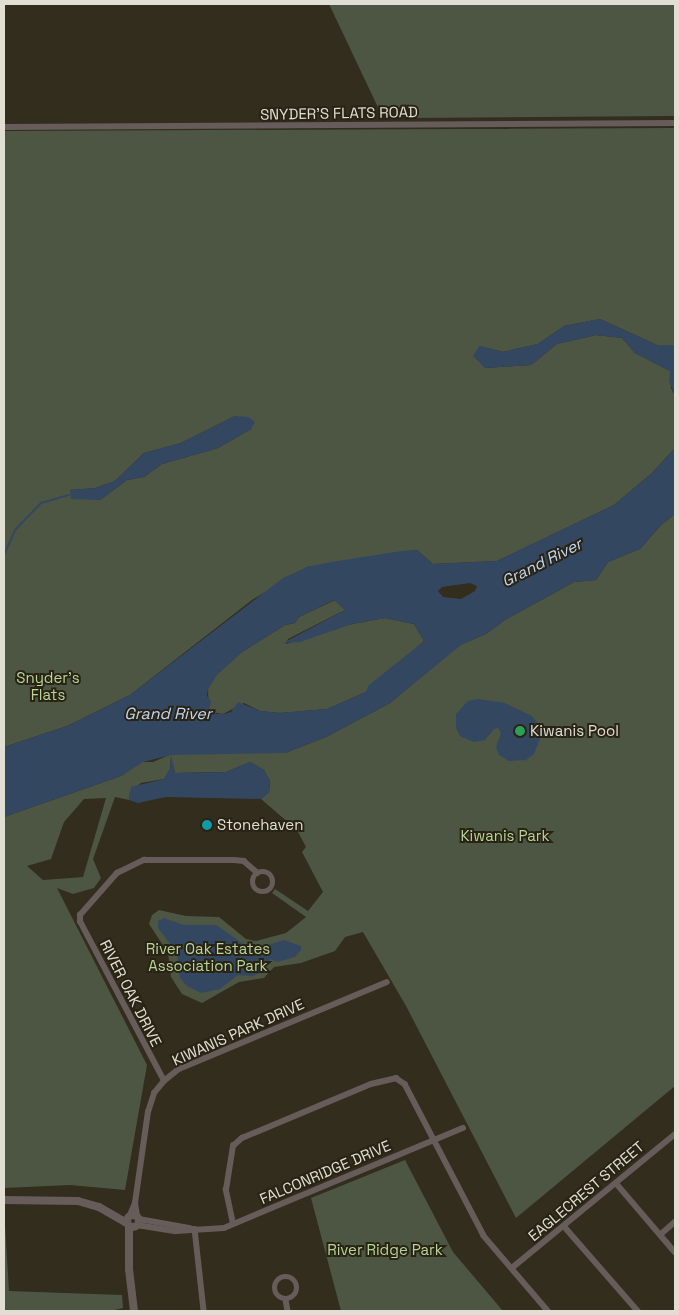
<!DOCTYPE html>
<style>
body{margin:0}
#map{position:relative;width:679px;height:1315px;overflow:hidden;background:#322d1d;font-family:"Space Grotesk",sans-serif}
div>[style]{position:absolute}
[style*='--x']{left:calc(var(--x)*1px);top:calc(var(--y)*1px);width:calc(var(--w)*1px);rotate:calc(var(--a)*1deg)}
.green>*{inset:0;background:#4c5643}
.water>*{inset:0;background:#344761}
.stream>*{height:2px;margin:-1px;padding:0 1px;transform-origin:1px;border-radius:1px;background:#344761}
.minor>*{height:5.5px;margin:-2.75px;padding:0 2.75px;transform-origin:2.75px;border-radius:2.75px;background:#665c5a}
.minor>.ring{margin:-2.75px;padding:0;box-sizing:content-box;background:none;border:5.5px solid #665c5a;border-radius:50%}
.tertiary>*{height:8px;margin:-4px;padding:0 4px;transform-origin:4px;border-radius:4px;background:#665c5a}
.tertiary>.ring{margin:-4px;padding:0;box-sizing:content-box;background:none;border:8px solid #665c5a;border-radius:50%}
.dots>*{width:14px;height:14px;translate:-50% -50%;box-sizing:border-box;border:2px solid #282313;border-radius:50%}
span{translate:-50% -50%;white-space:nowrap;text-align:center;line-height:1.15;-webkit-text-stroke:4px #282313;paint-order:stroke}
.street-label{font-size:15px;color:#e1dfd4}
.park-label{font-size:15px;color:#b8d49c}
.poi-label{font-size:15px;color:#e1dfd4}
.left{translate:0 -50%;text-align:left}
.water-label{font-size:16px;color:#c2d8f6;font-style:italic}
.frame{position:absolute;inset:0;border:5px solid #e1dfd4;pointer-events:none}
</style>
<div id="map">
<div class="green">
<div style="clip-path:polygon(329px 4px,675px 4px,675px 116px,409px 118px,408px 107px,383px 108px,383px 118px)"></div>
<div style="clip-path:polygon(evenodd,675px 128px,675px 345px,657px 345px,600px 319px,564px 326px,538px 344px,503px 352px,479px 346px,485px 368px,531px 365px,557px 344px,596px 335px,622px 338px,635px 353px,670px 371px,671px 388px,675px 396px,675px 448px,652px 473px,614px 505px,497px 561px,433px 564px,417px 550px,307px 567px,252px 600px,130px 695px,67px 726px,4px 747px,4px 131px,675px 128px,235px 416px,251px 429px,218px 448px,162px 464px,144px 477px,127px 480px,100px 500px,70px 490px,95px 488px,115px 481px,144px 453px,181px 443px,235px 416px)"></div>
<div style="clip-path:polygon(evenodd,675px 514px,675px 1086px,516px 1218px,406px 1006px,363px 932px,345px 937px,335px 951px,301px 963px,274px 967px,264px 978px,239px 982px,202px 1003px,182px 994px,171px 977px,168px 953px,149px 924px,152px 915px,159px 910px,186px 916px,219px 917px,246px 939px,256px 941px,286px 933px,306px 917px,272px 893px,275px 889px,308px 911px,323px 892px,302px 852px,306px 847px,297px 830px,261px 799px,269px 792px,270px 781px,264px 770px,250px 762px,226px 772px,175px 773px,171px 757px,170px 769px,164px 779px,141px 783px,130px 793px,129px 800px,115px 797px,93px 859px,101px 878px,94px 888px,73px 894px,57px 888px,147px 1065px,125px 1190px,70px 1185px,4px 1188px,4px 817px,121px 776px,142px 762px,153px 762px,176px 752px,285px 753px,326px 737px,390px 703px,460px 645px,486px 634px,505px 620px,574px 582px,596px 580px,608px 562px,640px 549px,661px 525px,675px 514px,106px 798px,83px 877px,43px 880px,27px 866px,51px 859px,64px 822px,84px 799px,106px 798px)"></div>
<div style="clip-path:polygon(335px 600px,345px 610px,288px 639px,286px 644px,352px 624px,385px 618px,414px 624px,424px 641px,366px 692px,327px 709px,280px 713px,260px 711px,244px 703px,223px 714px,209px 712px,208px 689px,216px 675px,242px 652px,285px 625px,295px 623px,299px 617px)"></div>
<div style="clip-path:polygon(405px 1160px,453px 1252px,503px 1311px,341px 1311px,311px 1198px)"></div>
<div style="clip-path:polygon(4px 1208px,9px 1291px,122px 1295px,123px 1308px,110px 1311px,4px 1311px)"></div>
</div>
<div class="water">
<div style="clip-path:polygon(600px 319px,657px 345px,675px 345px,675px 419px,675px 396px,669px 381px,670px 371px,635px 353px,622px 338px,596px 335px,557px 344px,531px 365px,485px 368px,473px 356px,479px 346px,503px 352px,538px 344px,564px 326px)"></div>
<div style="clip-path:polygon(235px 416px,249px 417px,255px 422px,251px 429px,218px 448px,162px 464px,144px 477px,127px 480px,100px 500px,71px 499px,70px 490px,95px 488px,115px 481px,144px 453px,181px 443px)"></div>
<div style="clip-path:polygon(evenodd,675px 448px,675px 514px,661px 525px,640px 549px,608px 562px,596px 580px,574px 582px,505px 620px,486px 634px,461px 645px,390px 703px,326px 737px,285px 753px,171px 755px,175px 773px,226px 772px,250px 762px,264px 770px,270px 781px,269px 792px,261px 799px,166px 797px,138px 803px,129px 800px,131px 787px,164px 779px,170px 769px,171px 755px,143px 762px,121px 776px,4px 817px,4px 747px,67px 726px,130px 695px,283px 578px,307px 567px,331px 562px,402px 551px,417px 550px,433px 564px,497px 561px,614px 505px,652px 473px,675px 448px,470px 583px,477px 586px,475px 591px,461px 599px,443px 597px,438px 591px,442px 587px,470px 583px,675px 448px,334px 600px,345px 610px,283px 643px,300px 642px,352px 624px,385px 618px,414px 624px,424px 641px,368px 686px,366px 692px,327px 709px,280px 713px,260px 711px,238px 702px,231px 712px,223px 714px,216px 714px,216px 710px,209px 711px,211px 701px,207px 696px,208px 689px,217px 675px,242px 652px,285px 625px,295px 623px,299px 617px,334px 600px)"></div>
<div style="clip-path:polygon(478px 699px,505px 703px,532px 716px,540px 727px,541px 736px,534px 754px,526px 760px,509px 761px,499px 755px,496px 747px,501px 733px,498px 728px,494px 729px,485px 740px,474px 742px,460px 736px,456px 728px,456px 714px,468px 701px)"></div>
<div style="clip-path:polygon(164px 918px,184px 925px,216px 925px,252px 950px,284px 940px,301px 946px,301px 950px,295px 957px,277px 962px,270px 959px,262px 972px,253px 976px,238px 975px,220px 989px,201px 993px,187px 986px,180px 978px,177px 953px,158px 928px,158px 921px)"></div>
</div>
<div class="stream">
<div style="--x:4;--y:555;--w:27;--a:-66"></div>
<div style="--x:15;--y:530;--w:37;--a:-46"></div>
<div style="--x:41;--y:503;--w:29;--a:-16"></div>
</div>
<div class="minor">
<div style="--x:4;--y:127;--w:671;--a:-0.34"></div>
<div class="ring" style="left:253px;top:872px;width:14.5px;height:14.5px"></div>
<div style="--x:164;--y:1081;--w:180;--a:-117.8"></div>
<div style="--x:80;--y:922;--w:7;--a:-90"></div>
<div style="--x:80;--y:915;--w:56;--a:-48.6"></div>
<div style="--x:117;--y:873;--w:30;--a:-26"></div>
<div style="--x:144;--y:860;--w:90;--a:0"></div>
<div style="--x:234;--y:860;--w:10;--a:6"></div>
<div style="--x:244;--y:861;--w:18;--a:41"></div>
<div style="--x:616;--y:1183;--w:91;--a:49.5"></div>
<div style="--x:130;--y:1215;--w:13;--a:-67"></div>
<div style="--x:137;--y:1216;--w:13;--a:-99"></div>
<div style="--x:135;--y:1203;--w:92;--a:-81.9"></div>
<div style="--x:148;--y:1112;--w:20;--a:-72"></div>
<div style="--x:154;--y:1093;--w:16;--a:-50"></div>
<div style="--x:164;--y:1081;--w:19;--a:-39"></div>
<div style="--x:179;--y:1069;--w:225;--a:-22.7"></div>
<div style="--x:139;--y:1219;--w:52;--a:10"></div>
<div style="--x:233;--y:1224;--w:35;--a:-102"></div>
<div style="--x:226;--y:1190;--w:45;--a:-81"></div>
<div style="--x:233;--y:1146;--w:12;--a:-42"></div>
<div style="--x:242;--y:1138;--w:140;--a:-22.7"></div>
<div style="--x:371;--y:1084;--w:26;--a:-13"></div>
<div style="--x:396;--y:1078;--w:11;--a:34"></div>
<div style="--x:405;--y:1084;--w:171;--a:62.5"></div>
<div style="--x:484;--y:1236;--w:99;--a:49.5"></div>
<div style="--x:137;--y:1225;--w:39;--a:9"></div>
<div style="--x:176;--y:1231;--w:48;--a:-3.6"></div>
<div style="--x:224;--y:1228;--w:259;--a:-22.7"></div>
<div style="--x:564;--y:1226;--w:113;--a:49"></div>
<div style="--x:195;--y:1229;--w:82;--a:83.7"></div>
<div style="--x:661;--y:1234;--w:18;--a:-41"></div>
<div style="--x:512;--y:1268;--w:211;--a:-39.4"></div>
<div class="ring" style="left:275px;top:1277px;width:16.5px;height:16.5px"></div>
<div style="--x:286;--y:1300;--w:11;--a:80"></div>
</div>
<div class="tertiary">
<div style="--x:4;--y:1200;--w:74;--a:0.8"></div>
<div style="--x:78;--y:1201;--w:22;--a:16"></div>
<div style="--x:99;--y:1207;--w:32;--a:30"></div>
<div class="ring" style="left:127px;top:1215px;width:4px;height:4px"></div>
<div style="--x:129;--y:1226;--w:43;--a:90"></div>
<div style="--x:129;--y:1269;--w:42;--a:83.2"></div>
</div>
<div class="dots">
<div style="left:520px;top:731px;background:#2e9e5b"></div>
<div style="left:207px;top:825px;background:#0f9aa8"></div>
</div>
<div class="street-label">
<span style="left:339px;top:113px;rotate:-1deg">SNYDER'S FLATS ROAD</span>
<span style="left:131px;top:993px;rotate:63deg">RIVER OAK DRIVE</span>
<span style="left:238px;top:1032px;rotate:-24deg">KIWANIS PARK DRIVE</span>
<span style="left:325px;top:1172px;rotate:-23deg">FALCONRIDGE DRIVE</span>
<span style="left:586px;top:1191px;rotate:-40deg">EAGLECREST STREET</span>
</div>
<div class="park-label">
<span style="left:48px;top:686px">Snyder's<br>Flats</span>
<span style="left:505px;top:836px">Kiwanis Park</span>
<span style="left:208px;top:957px">River Oak Estates<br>Association Park</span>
<span style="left:385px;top:1250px">River Ridge Park</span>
</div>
<div class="poi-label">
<span class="left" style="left:530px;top:731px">Kiwanis Pool</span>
<span class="left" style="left:217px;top:825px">Stonehaven</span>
</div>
<div class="water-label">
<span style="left:542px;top:563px;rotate:-27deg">Grand River</span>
<span style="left:168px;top:714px">Grand River</span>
</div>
<div class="frame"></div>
</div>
